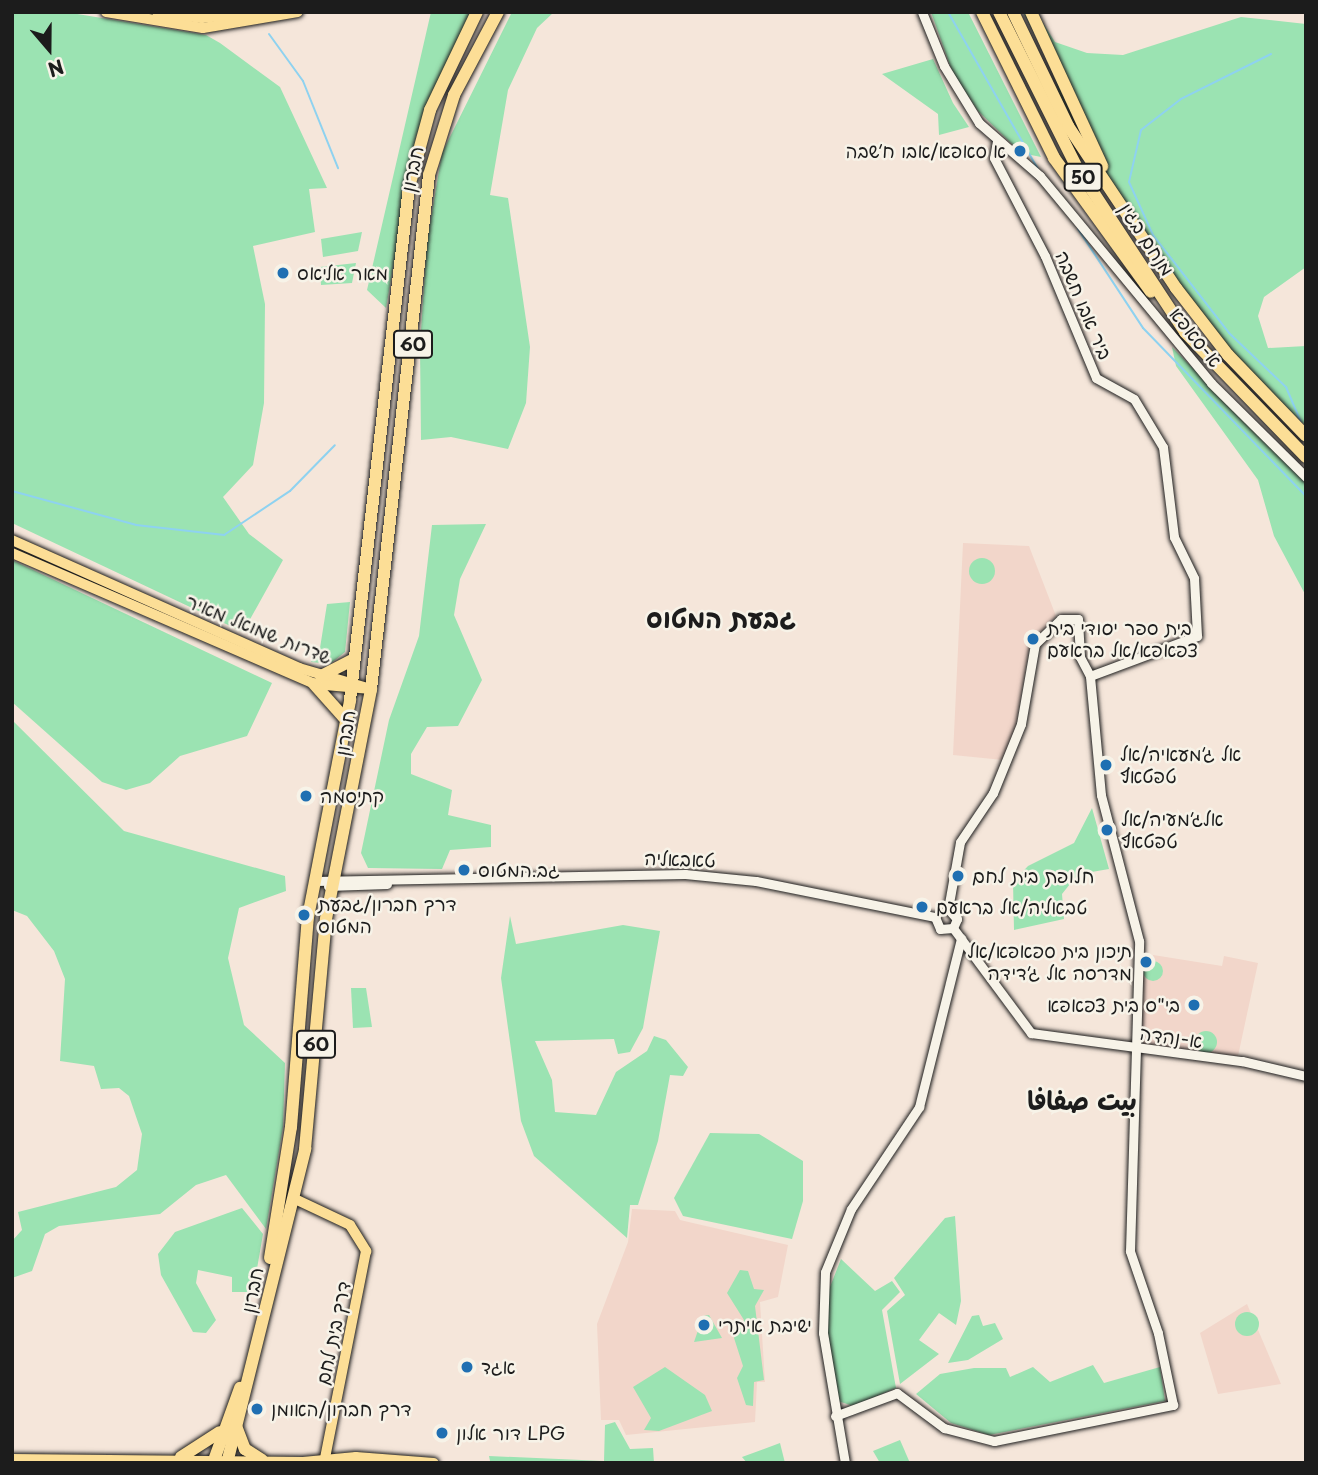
<!DOCTYPE html>
<meta charset="utf-8">
<style>
body{margin:0}
#map{position:relative;width:1318px;height:1475px;overflow:hidden;background:#f5e6da;font-family:"Playpen Sans","Playpen Sans Arabic","Playpen Sans Hebrew",sans-serif}
div>[style]{position:absolute}
[style*='--x']{left:calc(var(--x)*1px);top:calc(var(--y)*1px);width:calc(var(--w)*1px);rotate:calc(var(--a)*1deg)}
.built>*{inset:0;background:#f2d6ca}
.green>*{inset:0;background:#9be3b2}
.round{border-radius:50%}
.stream>*{height:2px;margin:-1px;padding:0 1px;transform-origin:1px;border-radius:1px;background:#8ed2f0}
.roads{filter:drop-shadow(0 0 2px #1c1c1c) drop-shadow(0 0 2px #1c1c1c)}
.minor>*{height:9px;margin:-4.5px;padding:0 4.5px;transform-origin:4.5px;border-radius:4.5px;background:#f7f3e8}
.major>*{height:10px;margin:-5px;padding:0 5px;transform-origin:5px;border-radius:5px;background:#fcde96}
.highway>*{height:12px;margin:-6px;padding:0 6px;transform-origin:6px;border-radius:6px;background:#fcde96}
.dots>*{width:19px;height:19px;translate:-50% -50%;box-sizing:border-box;border:4px solid #f7f3e8;border-radius:50%}
span{translate:-50% -50%;white-space:nowrap;text-align:center;line-height:1.15;-webkit-text-stroke:5px #f7f3e8;paint-order:stroke}
.shield-label span{padding:2px 5px;background:#f7f3e8;border:2px solid;border-radius:5px;-webkit-text-stroke-width:0}
.shield-label{font-size:18px;color:#1c1c1c;font-weight:700}
.poi-label{font-size:19px;color:#1c1c1c}
.right{translate:-100% -50%;text-align:right}
.left{translate:0 -50%;text-align:left}
.street-label{font-size:19px;color:#1c1c1c}
.district-label{font-size:26px;color:#1c1c1c;font-weight:700}
.frame{position:absolute;inset:0;border:14px solid #1c1c1c;pointer-events:none}
.north{position:absolute;left:14px;top:14px;width:70px;height:70px;-webkit-text-stroke:5px #f7f3e8;paint-order:stroke;rotate:160deg;font-size:19px;font-weight:700;line-height:28px;text-align:center;color:#1c1c1c}
.north::after{content:'';display:block;margin:auto;width:24px;height:32px;background:#1c1c1c;clip-path:polygon(50% 0,100% 100%,50% 72%,0 100%)}
</style>
<div id="map">
<div class="built">
<div style="clip-path:polygon(963px 543px,1029px 546px,1056px 616px,1030px 644px,1016px 726px,1003px 760px,953px 755px)"></div>
<div style="clip-path:polygon(1147px 954px,1222px 966px,1224px 956px,1258px 963px,1238px 1056px,1133px 1044px)"></div>
<div style="clip-path:polygon(632px 1209px,675px 1211px,680px 1220px,788px 1245px,778px 1297px,760px 1302px,765px 1382px,757px 1382px,755px 1422px,626px 1435px,619px 1420px,601px 1420px,597px 1324px,628px 1242px)"></div>
<div style="clip-path:polygon(1247px 1304px,1281px 1384px,1218px 1394px,1200px 1333px)"></div>
</div>
<div class="green">
<div style="clip-path:polygon(12px 12px,65px 12px,206px 35px,220px 43px,280px 87px,327px 188px,309px 189px,315px 232px,253px 246px,265px 304px,264px 403px,253px 465px,223px 497px,249px 534px,283px 560px,243px 632px,12px 523px)"></div>
<div style="clip-path:polygon(431px 12px,472px 12px,416px 136px,386px 308px,367px 290px)"></div>
<div style="clip-path:polygon(512px 12px,554px 12px,537px 28px,508px 90px,490px 195px,508px 198px,530px 347px,526px 403px,508px 449px,451px 437px,421px 440px,420px 345px,427px 242px,442px 153px)"></div>
<div style="clip-path:polygon(931px 12px,968px 12px,1041px 157px,1021px 153px,978px 111px,952px 71px)"></div>
<div style="clip-path:polygon(1023px 12px,1036px 12px,1055px 42px,1087px 53px,1123px 55px,1241px 17px,1306px 24px,1306px 267px,1264px 297px,1258px 316px,1268px 348px,1306px 346px,1306px 426px,1231px 354px,1068px 128px,1053px 70px)"></div>
<div style="clip-path:polygon(933px 59px,953px 103px,969px 127px,939px 135px,938px 114px,882px 74px)"></div>
<div style="clip-path:polygon(362px 232px,358px 251px,323px 257px,321px 239px)"></div>
<div style="clip-path:polygon(356px 263px,352px 283px,321px 285px,320px 267px)"></div>
<div style="clip-path:polygon(1172px 347px,1306px 483px,1306px 596px,1274px 536px,1258px 480px,1176px 366px)"></div>
<div style="clip-path:polygon(486px 524px,460px 579px,454px 615px,482px 680px,458px 726px,427px 727px,411px 754px,411px 774px,452px 790px,448px 815px,491px 825px,491px 847px,450px 850px,442px 869px,368px 868px,361px 853px,389px 720px,419px 636px,432px 525px)"></div>
<div class="round" style="left:969px;top:558px;width:26px;height:26px"></div>
<div style="clip-path:polygon(12px 560px,272px 683px,247px 736px,180px 756px,150px 783px,126px 790px,102px 782px,12px 702px)"></div>
<div style="clip-path:polygon(350px 602px,345px 652px,330px 664px,311px 662px,320px 648px,327px 604px)"></div>
<div style="clip-path:polygon(12px 720px,124px 831px,285px 876px,286px 891px,239px 908px,228px 958px,244px 1025px,285px 1063px,283px 1127px,266px 1229px,226px 1175px,196px 1185px,160px 1214px,59px 1226px,45px 1234px,32px 1271px,12px 1278px,12px 1241px,22px 1230px,18px 1212px,116px 1187px,137px 1170px,142px 1134px,129px 1096px,119px 1088px,101px 1089px,94px 1066px,60px 1061px,65px 979px,54px 951px,27px 916px,12px 910px)"></div>
<div style="clip-path:polygon(1092px 808px,1109px 869px,1080px 874px,1070px 884px,1062px 894px,1064px 919px,1014px 930px,1013px 882px,1028px 866px,1074px 843px)"></div>
<div style="clip-path:polygon(510px 916px,516px 944px,623px 925px,660px 931px,643px 1028px,630px 1052px,618px 1054px,614px 1039px,535px 1041px,552px 1080px,555px 1112px,596px 1115px,616px 1072px,647px 1051px,654px 1036px,666px 1040px,688px 1067px,683px 1076px,670px 1075px,658px 1141px,638px 1205px,630px 1205px,627px 1238px,534px 1156px,521px 1121px,501px 978px)"></div>
<div class="round" style="left:1143px;top:961px;width:20px;height:20px"></div>
<div style="clip-path:polygon(351px 988px,366px 988px,372px 1027px,353px 1028px)"></div>
<div class="round" style="left:1195px;top:1031px;width:22px;height:22px"></div>
<div style="clip-path:polygon(710px 1133px,759px 1134px,803px 1161px,803px 1201px,792px 1239px,683px 1216px,674px 1198px)"></div>
<div style="clip-path:polygon(242px 1208px,263px 1234px,253px 1292px,232px 1292px,232px 1277px,198px 1270px,196px 1283px,216px 1320px,206px 1333px,193px 1332px,161px 1275px,158px 1254px,175px 1232px)"></div>
<div style="clip-path:polygon(955px 1216px,961px 1301px,956px 1325px,939px 1313px,919px 1340px,939px 1354px,900px 1384px,887px 1311px,905px 1295px,894px 1278px,945px 1218px)"></div>
<div style="clip-path:polygon(841px 1259px,875px 1291px,892px 1281px,900px 1292px,882px 1310px,896px 1388px,853px 1406px,838px 1401px,826px 1325px,828px 1292px)"></div>
<div style="clip-path:polygon(740px 1270px,748px 1271px,754px 1289px,764px 1290px,755px 1306px,764px 1380px,754px 1382px,753px 1406px,746px 1405px,737px 1378px,743px 1366px,734px 1338px,744px 1320px,727px 1293px)"></div>
<div class="round" style="left:1235px;top:1312px;width:24px;height:24px"></div>
<div style="clip-path:polygon(709px 1315px,722px 1338px,694px 1342px,703px 1316px)"></div>
<div style="clip-path:polygon(979px 1315px,983px 1326px,995px 1323px,1003px 1339px,968px 1360px,948px 1363px,972px 1316px)"></div>
<div style="clip-path:polygon(1093px 1365px,1104px 1383px,1160px 1367px,1165px 1401px,989px 1435px,951px 1423px,916px 1394px,940px 1374px,974px 1368px,1006px 1368px,1010px 1377px,1033px 1367px,1050px 1382px)"></div>
<div style="clip-path:polygon(665px 1367px,705px 1395px,712px 1411px,659px 1431px,644px 1430px,651px 1418px,633px 1387px)"></div>
<div style="clip-path:polygon(615px 1422px,630px 1449px,653px 1448px,654px 1463px,490px 1461px,489px 1456px,604px 1461px,605px 1425px)"></div>
<div style="clip-path:polygon(900px 1440px,910px 1463px,880px 1463px,873px 1451px)"></div>
<div style="clip-path:polygon(780px 1443px,785px 1463px,747px 1463px,742px 1457px)"></div>
</div>
<div class="stream">
<div style="--x:948;--y:12;--w:181;--a:60.2"></div>
<div style="--x:269;--y:34;--w:58;--a:54.1"></div>
<div style="--x:303;--y:81;--w:94;--a:68.1"></div>
<div style="--x:1271;--y:54;--w:101;--a:153.4"></div>
<div style="--x:1181;--y:99;--w:51;--a:142.2"></div>
<div style="--x:1141;--y:130;--w:53;--a:103"></div>
<div style="--x:1129;--y:182;--w:58;--a:65.6"></div>
<div style="--x:1153;--y:235;--w:124;--a:52.2"></div>
<div style="--x:1229;--y:333;--w:79;--a:43.5"></div>
<div style="--x:1286;--y:387;--w:38;--a:67"></div>
<div style="--x:1078;--y:229;--w:118;--a:56.7"></div>
<div style="--x:1143;--y:328;--w:234;--a:45.9"></div>
<div style="--x:12;--y:491;--w:129;--a:15.3"></div>
<div style="--x:136;--y:525;--w:89;--a:6.5"></div>
<div style="--x:224;--y:535;--w:79;--a:-33.7"></div>
<div style="--x:290;--y:491;--w:64;--a:-45.6"></div>
</div>
<div class="roads">
<div class="minor">
<div style="--x:922;--y:12;--w:58;--a:67.8"></div>
<div style="--x:944;--y:66;--w:67;--a:58.4"></div>
<div style="--x:979;--y:123;--w:81;--a:41"></div>
<div style="--x:1040;--y:176;--w:268;--a:50.4"></div>
<div style="--x:1211;--y:383;--w:134;--a:44.7"></div>
<div style="--x:997;--y:141;--w:17;--a:100"></div>
<div style="--x:994;--y:158;--w:110;--a:62.5"></div>
<div style="--x:1045;--y:256;--w:132;--a:67.3"></div>
<div style="--x:1096;--y:378;--w:43;--a:28.9"></div>
<div style="--x:1134;--y:399;--w:56;--a:58.9"></div>
<div style="--x:1163;--y:447;--w:91;--a:83"></div>
<div style="--x:1174;--y:537;--w:46;--a:64"></div>
<div style="--x:1194;--y:578;--w:58;--a:87"></div>
<div style="--x:1197;--y:636;--w:114;--a:159.5"></div>
<div style="--x:315;--y:881;--w:370;--a:-1.1"></div>
<div style="--x:685;--y:874;--w:71;--a:5.6"></div>
<div style="--x:756;--y:881;--w:183;--a:11.4"></div>
<div style="--x:328;--y:886;--w:59;--a:-1.9"></div>
<div style="--x:948;--y:909;--w:68;--a:-79.8"></div>
<div style="--x:960;--y:842;--w:59;--a:-56"></div>
<div style="--x:993;--y:793;--w:74;--a:-67.9"></div>
<div style="--x:1021;--y:724;--w:81;--a:-80.1"></div>
<div style="--x:1035;--y:644;--w:36;--a:-44"></div>
<div style="--x:1061;--y:619;--w:17;--a:0"></div>
<div style="--x:1078;--y:619;--w:38;--a:87"></div>
<div style="--x:1080;--y:657;--w:21;--a:62"></div>
<div style="--x:935;--y:917;--w:13;--a:67"></div>
<div style="--x:940;--y:929;--w:13;--a:-4"></div>
<div style="--x:953;--y:928;--w:10;--a:-66"></div>
<div style="--x:957;--y:919;--w:13;--a:-132"></div>
<div style="--x:953;--y:928;--w:131;--a:53.4"></div>
<div style="--x:1031;--y:1033;--w:213;--a:7.6"></div>
<div style="--x:1242;--y:1061;--w:66;--a:13.2"></div>
<div style="--x:835;--y:1416;--w:66;--a:-20.4"></div>
<div style="--x:897;--y:1393;--w:59;--a:36.7"></div>
<div style="--x:944;--y:1428;--w:52;--a:14.6"></div>
<div style="--x:994;--y:1441;--w:183;--a:-11.4"></div>
<div style="--x:1173;--y:1405;--w:74;--a:-101.8"></div>
<div style="--x:1158;--y:1333;--w:87;--a:-108.9"></div>
<div style="--x:1130;--y:1251;--w:310;--a:-88.3"></div>
<div style="--x:1139;--y:941;--w:151;--a:-104.6"></div>
<div style="--x:1101;--y:795;--w:120;--a:-95.3"></div>
<div style="--x:845;--y:1463;--w:132;--a:-99.6"></div>
<div style="--x:823;--y:1333;--w:61;--a:-88.1"></div>
<div style="--x:825;--y:1272;--w:68;--a:-67.6"></div>
<div style="--x:851;--y:1209;--w:123;--a:-56.3"></div>
<div style="--x:919;--y:1107;--w:174;--a:-76"></div>
</div>
<div class="major">
<div style="--x:106;--y:12;--w:98;--a:9.4"></div>
<div style="--x:203;--y:28;--w:96;--a:-9.6"></div>
<div style="--x:157;--y:12;--w:45;--a:7.6"></div>
<div style="--x:202;--y:18;--w:57;--a:-6"></div>
<div style="--x:12;--y:540;--w:314;--a:24"></div>
<div style="--x:299;--y:668;--w:75;--a:16.3"></div>
<div style="--x:12;--y:553;--w:329;--a:23.4"></div>
<div style="--x:314;--y:684;--w:57;--a:5"></div>
<div style="--x:295;--y:1199;--w:61;--a:25.3"></div>
<div style="--x:350;--y:1225;--w:31;--a:58"></div>
<div style="--x:366;--y:1251;--w:216;--a:101.2"></div>
<div style="--x:12;--y:1459;--w:291;--a:0.6"></div>
<div style="--x:303;--y:1462;--w:53;--a:-5.4"></div>
<div style="--x:356;--y:1457;--w:78;--a:4.4"></div>
</div>
<div class="highway">
<div style="--x:982;--y:12;--w:163;--a:63.7"></div>
<div style="--x:1054;--y:158;--w:165;--a:54.1"></div>
<div style="--x:999;--y:12;--w:172;--a:63.4"></div>
<div style="--x:1076;--y:166;--w:199;--a:56.7"></div>
<div style="--x:1185;--y:332;--w:174;--a:45.9"></div>
<div style="--x:1013;--y:12;--w:127;--a:64.2"></div>
<div style="--x:1068;--y:126;--w:195;--a:56.3"></div>
<div style="--x:1176;--y:288;--w:85;--a:52.2"></div>
<div style="--x:1228;--y:355;--w:112;--a:46.1"></div>
<div style="--x:1031;--y:12;--w:170;--a:65.2"></div>
<div style="--x:321;--y:676;--w:37;--a:-27"></div>
<div style="--x:314;--y:684;--w:50;--a:48.3"></div>
<div style="--x:270;--y:1258;--w:133;--a:-80.9"></div>
<div style="--x:291;--y:1127;--w:211;--a:-85.4"></div>
<div style="--x:308;--y:917;--w:221;--a:-79"></div>
<div style="--x:350;--y:700;--w:516;--a:-83.44"></div>
<div style="--x:409;--y:187;--w:80;--a:-74.7"></div>
<div style="--x:430;--y:110;--w:109;--a:-64.4"></div>
<div style="--x:236;--y:1426;--w:25;--a:69"></div>
<div style="--x:245;--y:1449;--w:20;--a:33"></div>
<div style="--x:181;--y:1457;--w:46;--a:-32.7"></div>
<div style="--x:213;--y:1463;--w:80;--a:-70.2"></div>
<div style="--x:227;--y:1463;--w:324;--a:-76"></div>
<div style="--x:305;--y:1149;--w:231;--a:-84.8"></div>
<div style="--x:326;--y:919;--w:234;--a:-78.9"></div>
<div style="--x:371;--y:689;--w:517;--a:-83.56"></div>
<div style="--x:429;--y:175;--w:84;--a:-72.6"></div>
<div style="--x:454;--y:95;--w:94;--a:-62.1"></div>
</div>
</div>
<div class="dots">
<div style="left:1020px;top:151px;background:#1f6fb2"></div>
<div style="left:283px;top:273px;background:#1f6fb2"></div>
<div style="left:1033px;top:639px;background:#1f6fb2"></div>
<div style="left:1106px;top:765px;background:#1f6fb2"></div>
<div style="left:306px;top:796px;background:#1f6fb2"></div>
<div style="left:1107px;top:830px;background:#1f6fb2"></div>
<div style="left:464px;top:870px;background:#1f6fb2"></div>
<div style="left:958px;top:876px;background:#1f6fb2"></div>
<div style="left:922px;top:907px;background:#1f6fb2"></div>
<div style="left:304px;top:915px;background:#1f6fb2"></div>
<div style="left:1146px;top:962px;background:#1f6fb2"></div>
<div style="left:1194px;top:1005px;background:#1f6fb2"></div>
<div style="left:704px;top:1325px;background:#1f6fb2"></div>
<div style="left:467px;top:1367px;background:#1f6fb2"></div>
<div style="left:257px;top:1409px;background:#1f6fb2"></div>
<div style="left:442px;top:1433px;background:#1f6fb2"></div>
</div>
<div class="shield-label">
<span style="left:1083px;top:177px">50</span>
<span style="left:413px;top:344px">60</span>
<span style="left:316px;top:1044px">60</span>
</div>
<div class="poi-label">
<span class="right" style="left:1006px;top:151px">א סאפא/אבו ח׳שבה</span>
<span class="left" style="left:297px;top:273px">מאר אליאס</span>
<span class="left" style="left:1047px;top:639px">בית ספר יסודי בית<br>צפאפא/אל בראעם</span>
<span class="left" style="left:1120px;top:765px">אל ג׳מעאיה/אל<br>טפטאף</span>
<span class="left" style="left:320px;top:796px">קתיסמה</span>
<span class="left" style="left:1121px;top:830px">אלג׳מעיה/אל<br>טפטאף</span>
<span class="left" style="left:478px;top:870px">גב.המטוס</span>
<span class="left" style="left:972px;top:876px">חלופת בית לחם</span>
<span class="left" style="left:318px;top:915px">דרך חברון/גבעת<br>המטוס</span>
<span class="left" style="left:936px;top:907px">טבאליה/אל בראעם</span>
<span class="right" style="left:1132px;top:962px">תיכון בית ספאפא/אל<br>מדרסה אל ג׳דידה</span>
<span class="right" style="left:1180px;top:1005px">בי"ס בית צפאפא</span>
<span class="left" style="left:718px;top:1325px">ישיבת איתרי</span>
<span class="left" style="left:481px;top:1367px">אגד</span>
<span class="left" style="left:271px;top:1409px">דרך חברון/האומן</span>
<span class="left" style="left:456px;top:1433px">דור אלון LPG</span>
</div>
<div class="street-label">
<span style="left:412px;top:169px;rotate:-78deg">חברון</span>
<span style="left:1147px;top:239px;rotate:57deg">מנחם בגין</span>
<span style="left:1084px;top:305px;rotate:67deg">ביר אבו חשבה</span>
<span style="left:1196px;top:337px;rotate:51deg">א-סאפא</span>
<span style="left:259px;top:629px;rotate:22deg">שדרות שמואל מאיר</span>
<span style="left:345px;top:733px;rotate:-81deg">חברון</span>
<span style="left:680px;top:859px;rotate:2deg">טאבאליה</span>
<span style="left:1171px;top:1037px;rotate:8deg">א-נהדה</span>
<span style="left:252px;top:1290px;rotate:-79deg">חברון</span>
<span style="left:333px;top:1333px;rotate:-78deg">דרך בית לחם</span>
</div>
<div class="district-label">
<span style="left:721px;top:618px">גבעת המטוס</span>
<span style="left:1082px;top:1100px">بيت صفافا</span>
</div>
<div class="frame"></div>
<div class="north">N</div>
</div>
